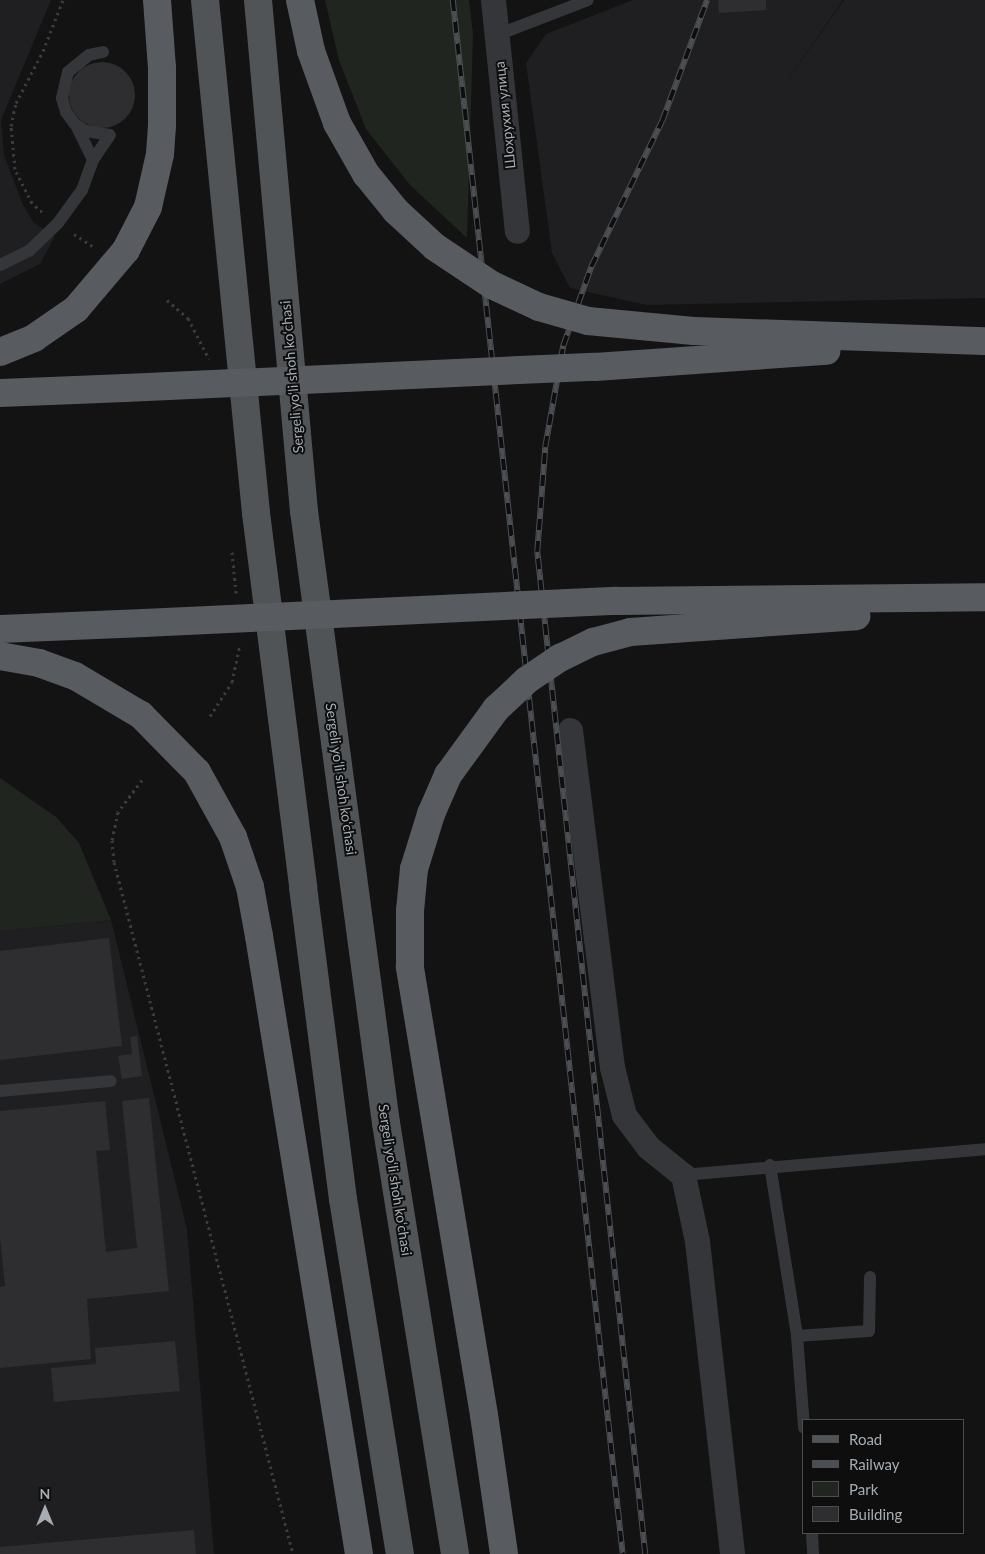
<!DOCTYPE html>
<meta charset="utf-8">
<style>
body{margin:0}
#map{position:relative;width:985px;height:1554px;overflow:hidden;background:#131314;font-family:Lato,sans-serif}
div>[style]{position:absolute}
[style*='--x']{left:calc(var(--x)*1px);top:calc(var(--y)*1px);width:calc(var(--w)*1px);rotate:calc(var(--a)*1deg)}
.built>*{inset:0;background:#1f1f21}
.green>*{inset:0;background:#20261f}
.building>*{inset:0;background:#2e2e30}
.round{border-radius:50%}
.path>*{height:3px;margin-top:-1.5px;transform-origin:0;background:repeating-linear-gradient(90deg,#3a3d40 0 2.5px,transparent 0 6.5px)}
.service>*{height:12px;margin:-6px;padding:0 6px;transform-origin:6px;border-radius:6px;background:#343639}
.minor>*{height:25px;margin:-12.5px;padding:0 12.5px;transform-origin:12.5px;border-radius:12.5px;background:#343639}
.primary>*{height:28px;margin:-14px;padding:0 14px;transform-origin:14px;border-radius:14px;background:#505457}
.trunk>*{height:28px;margin:-14px;padding:0 14px;transform-origin:14px;border-radius:14px;background:#585c60}
.rail>*{height:5.5px;margin-top:-2.75px;transform-origin:0;background:repeating-linear-gradient(90deg,#0e0e0f 0 11px,#4b4e52 0 22px);box-sizing:border-box;border-block:1px solid #4b4e52}
.trunk-bridge>*{height:28px;margin:-14px;padding:0 14px;transform-origin:14px;border-radius:14px;background:#585c60}
span{translate:-50% -50%;white-space:nowrap;text-align:center;line-height:1.15;-webkit-text-stroke:4px #0e0e0f;paint-order:stroke}
.street-label{font-size:14px;color:#a5adb3}
.legend{position:absolute;left:802px;top:1419px;width:162px;height:115px;box-sizing:border-box;background:#0e0e0f;border:1px solid #4a4e51;margin:0;padding:6px 9px;list-style:none;font-size:15px;color:#a5adb3}
.legend li{display:flex;align-items:center;gap:10px;height:25px}
.legend b{width:25px;border:1px solid #4a4e51}
.north{position:absolute;left:20px;top:1484px;width:50px;height:50px;-webkit-text-stroke:4px #0e0e0f;paint-order:stroke;rotate:0deg;font-size:14px;font-weight:700;line-height:20px;text-align:center;color:#a5adb3}
.north::after{content:'';display:block;margin:auto;width:18px;height:22px;background:#a5adb3;clip-path:polygon(50% 0,100% 100%,50% 72%,0 100%)}
</style>
<div id="map">
<div class="built">
<div style="clip-path:polygon(0 0,51px 0,1px 120px,4px 155px,23px 205px,34px 223px,55px 236px,40px 264px,0 284px)"></div>
<div style="clip-path:polygon(633px 0,843px 0,774px 99px,844px 0,985px 0,985px 298px,647px 305px,570px 288px,552px 253px,526px 63px,546px 34px)"></div>
<div style="clip-path:polygon(111px 920px,187px 1229px,214px 1554px,0 1554px,0 931px)"></div>
</div>
<div class="green">
<div style="clip-path:polygon(325px 0,469px 0,473px 34px,467px 238px,410px 185px,366px 129px,339px 60px)"></div>
<div style="clip-path:polygon(0 778px,56px 817px,79px 843px,111px 920px,0 931px)"></div>
</div>
<div class="building">
<div style="clip-path:polygon(718px 0,766px 0,766px 10px,719px 13px)"></div>
<div class="round" style="left:69px;top:62px;width:66px;height:66px"></div>
<div style="clip-path:polygon(109px 938px,122px 1046px,0 1060px,0 951px)"></div>
<div style="clip-path:polygon(137px 1036px,142px 1076px,122px 1079px,118px 1056px,132px 1054px,130px 1037px)"></div>
<div style="clip-path:polygon(149px 1098px,169px 1291px,87px 1299px,91px 1359px,0 1368px,0 1287px,5px 1286px,0 1237px,0 1111px,105px 1101px,110px 1150px,96px 1151px,106px 1252px,137px 1248px,122px 1101px)"></div>
<div style="clip-path:polygon(175px 1341px,180px 1391px,54px 1402px,51px 1368px,96px 1364px,95px 1348px)"></div>
<div style="clip-path:polygon(194px 1530px,196px 1554px,0 1554px,0 1547px)"></div>
</div>
<div class="path">
<div style="--x:42;--y:212;--w:13;--a:-138"></div>
<div style="--x:32;--y:203;--w:38;--a:-117"></div>
<div style="--x:15;--y:169;--w:43;--a:-95.3"></div>
<div style="--x:11;--y:126;--w:24;--a:-78"></div>
<div style="--x:16;--y:103;--w:59;--a:-62.6"></div>
<div style="--x:43;--y:51;--w:55;--a:-68.6"></div>
<div style="--x:74;--y:234;--w:24;--a:33"></div>
<div style="--x:167;--y:300;--w:28;--a:41"></div>
<div style="--x:188;--y:318;--w:46;--a:62.9"></div>
<div style="--x:232;--y:552;--w:41;--a:84.4"></div>
<div style="--x:210;--y:716;--w:40;--a:-57.1"></div>
<div style="--x:232;--y:682;--w:39;--a:-78"></div>
<div style="--x:142;--y:780;--w:40;--a:127"></div>
<div style="--x:118;--y:812;--w:29;--a:102"></div>
<div style="--x:112;--y:840;--w:22;--a:85"></div>
<div style="--x:114;--y:862;--w:715;--a:75.5"></div>
</div>
<div class="service">
<div style="--x:497;--y:35;--w:97;--a:-21"></div>
<div style="--x:103;--y:52;--w:14;--a:168"></div>
<div style="--x:89;--y:55;--w:27;--a:141"></div>
<div style="--x:68;--y:72;--w:27;--a:103"></div>
<div style="--x:62;--y:98;--w:15;--a:74"></div>
<div style="--x:66;--y:112;--w:14;--a:54"></div>
<div style="--x:74;--y:123;--w:14;--a:36"></div>
<div style="--x:85;--y:131;--w:25;--a:9"></div>
<div style="--x:76;--y:125;--w:39;--a:64"></div>
<div style="--x:93;--y:160;--w:30;--a:-56"></div>
<div style="--x:0;--y:265;--w:32;--a:-26"></div>
<div style="--x:29;--y:251;--w:40;--a:-44"></div>
<div style="--x:58;--y:223;--w:41;--a:-54"></div>
<div style="--x:82;--y:190;--w:32;--a:-70"></div>
<div style="--x:0;--y:1091;--w:111;--a:-5.1"></div>
<div style="--x:770;--y:1165;--w:173;--a:81"></div>
<div style="--x:797;--y:1336;--w:92;--a:85.6"></div>
<div style="--x:683;--y:1175;--w:303;--a:-4.9"></div>
<div style="--x:797;--y:1336;--w:72;--a:-4"></div>
<div style="--x:869;--y:1331;--w:54;--a:-88.9"></div>
<div style="--x:812;--y:1533;--w:21;--a:87"></div>
</div>
<div class="minor">
<div style="--x:493;--y:0;--w:232;--a:84.1"></div>
<div style="--x:570;--y:730;--w:340;--a:82.9"></div>
<div style="--x:612;--y:1067;--w:49;--a:76"></div>
<div style="--x:624;--y:1115;--w:40;--a:53"></div>
<div style="--x:648;--y:1147;--w:45;--a:38.7"></div>
<div style="--x:683;--y:1175;--w:67;--a:78"></div>
<div style="--x:697;--y:1241;--w:315;--a:83.6"></div>
</div>
<div class="primary">
<div style="--x:205;--y:0;--w:516;--a:84.32"></div>
<div style="--x:256;--y:513;--w:377;--a:82.8"></div>
<div style="--x:303;--y:887;--w:315;--a:82.7"></div>
<div style="--x:343;--y:1199;--w:360;--a:80.9"></div>
<div style="--x:258;--y:0;--w:513;--a:84.86"></div>
<div style="--x:304;--y:511;--w:617;--a:82.37"></div>
<div style="--x:386;--y:1123;--w:436;--a:80.9"></div>
</div>
<div class="trunk">
<div style="--x:588;--y:321;--w:106;--a:5.4"></div>
<div style="--x:694;--y:331;--w:290;--a:2"></div>
<div style="--x:0;--y:352;--w:37;--a:-22"></div>
<div style="--x:34;--y:338;--w:51;--a:-34.6"></div>
<div style="--x:76;--y:309;--w:77;--a:-49.7"></div>
<div style="--x:126;--y:250;--w:48;--a:-62.9"></div>
<div style="--x:148;--y:207;--w:54;--a:-77.2"></div>
<div style="--x:160;--y:154;--w:28;--a:-86"></div>
<div style="--x:162;--y:126;--w:58;--a:-90"></div>
<div style="--x:162;--y:68;--w:68;--a:-94.2"></div>
<div style="--x:595;--y:367;--w:232;--a:-4"></div>
<div style="--x:0;--y:393;--w:125;--a:-2.3"></div>
<div style="--x:616;--y:601;--w:369;--a:-0.6"></div>
<div style="--x:0;--y:629;--w:144;--a:-2.4"></div>
<div style="--x:630;--y:632;--w:227;--a:-4"></div>
<div style="--x:0;--y:656;--w:40;--a:10"></div>
<div style="--x:39;--y:663;--w:38;--a:20"></div>
<div style="--x:75;--y:676;--w:77;--a:30.6"></div>
<div style="--x:141;--y:715;--w:80;--a:45.5"></div>
<div style="--x:197;--y:772;--w:74;--a:61"></div>
<div style="--x:233;--y:837;--w:53;--a:71.2"></div>
<div style="--x:250;--y:887;--w:50;--a:79.6"></div>
<div style="--x:259;--y:936;--w:626;--a:80.81"></div>
<div style="--x:484;--y:1415;--w:140;--a:81.8"></div>
</div>
<div class="rail">
<div style="--x:453;--y:0;--w:1563;--a:83.76"></div>
<div style="--x:645;--y:1554;--w:1008;--a:-96.15"></div>
<div style="--x:537;--y:552;--w:105;--a:-85.6"></div>
<div style="--x:545;--y:447;--w:103;--a:-79.9"></div>
<div style="--x:563;--y:346;--w:84;--a:-70.5"></div>
<div style="--x:591;--y:267;--w:162;--a:-64.1"></div>
<div style="--x:662;--y:121;--w:129;--a:-69.6"></div>
</div>
<div class="trunk-bridge">
<div style="--x:300;--y:0;--w:52;--a:77.8"></div>
<div style="--x:311;--y:51;--w:77;--a:70.1"></div>
<div style="--x:337;--y:123;--w:59;--a:60.4"></div>
<div style="--x:366;--y:174;--w:48;--a:51"></div>
<div style="--x:396;--y:211;--w:53;--a:42.7"></div>
<div style="--x:435;--y:247;--w:69;--a:33.7"></div>
<div style="--x:492;--y:285;--w:52;--a:25.1"></div>
<div style="--x:539;--y:307;--w:51;--a:15.9"></div>
<div style="--x:125;--y:388;--w:470;--a:-2.6"></div>
<div style="--x:144;--y:623;--w:473;--a:-2.7"></div>
<div style="--x:484;--y:1415;--w:455;--a:-99.4"></div>
<div style="--x:410;--y:966;--w:55;--a:-90"></div>
<div style="--x:410;--y:911;--w:42;--a:-84.6"></div>
<div style="--x:414;--y:869;--w:58;--a:-72.8"></div>
<div style="--x:431;--y:814;--w:43;--a:-66.4"></div>
<div style="--x:448;--y:775;--w:82;--a:-54"></div>
<div style="--x:496;--y:709;--w:42;--a:-43.1"></div>
<div style="--x:527;--y:680;--w:40;--a:-34"></div>
<div style="--x:560;--y:658;--w:37;--a:-26"></div>
<div style="--x:593;--y:642;--w:38;--a:-15"></div>
</div>
<div class="street-label">
<span style="left:505px;top:115px;rotate:-96deg">Шохрухия улица</span>
<span style="left:292px;top:377px;rotate:-95deg">Sergeli yo‘li shoh ko‘chasi</span>
<span style="left:341px;top:779px;rotate:82deg">Sergeli yo‘li shoh ko‘chasi</span>
<span style="left:395px;top:1180px;rotate:81deg">Sergeli yo‘li shoh ko‘chasi</span>
</div>
<ul class="legend">
<li><b style="height:6px;background:#505457"></b>Road</li>
<li><b style="height:6px;background:#4b4e52"></b>Railway</li>
<li><b style="height:14px;background:#20261f"></b>Park</li>
<li><b style="height:14px;background:#2e2e30"></b>Building</li>
</ul>
<div class="north">N</div>
</div>
